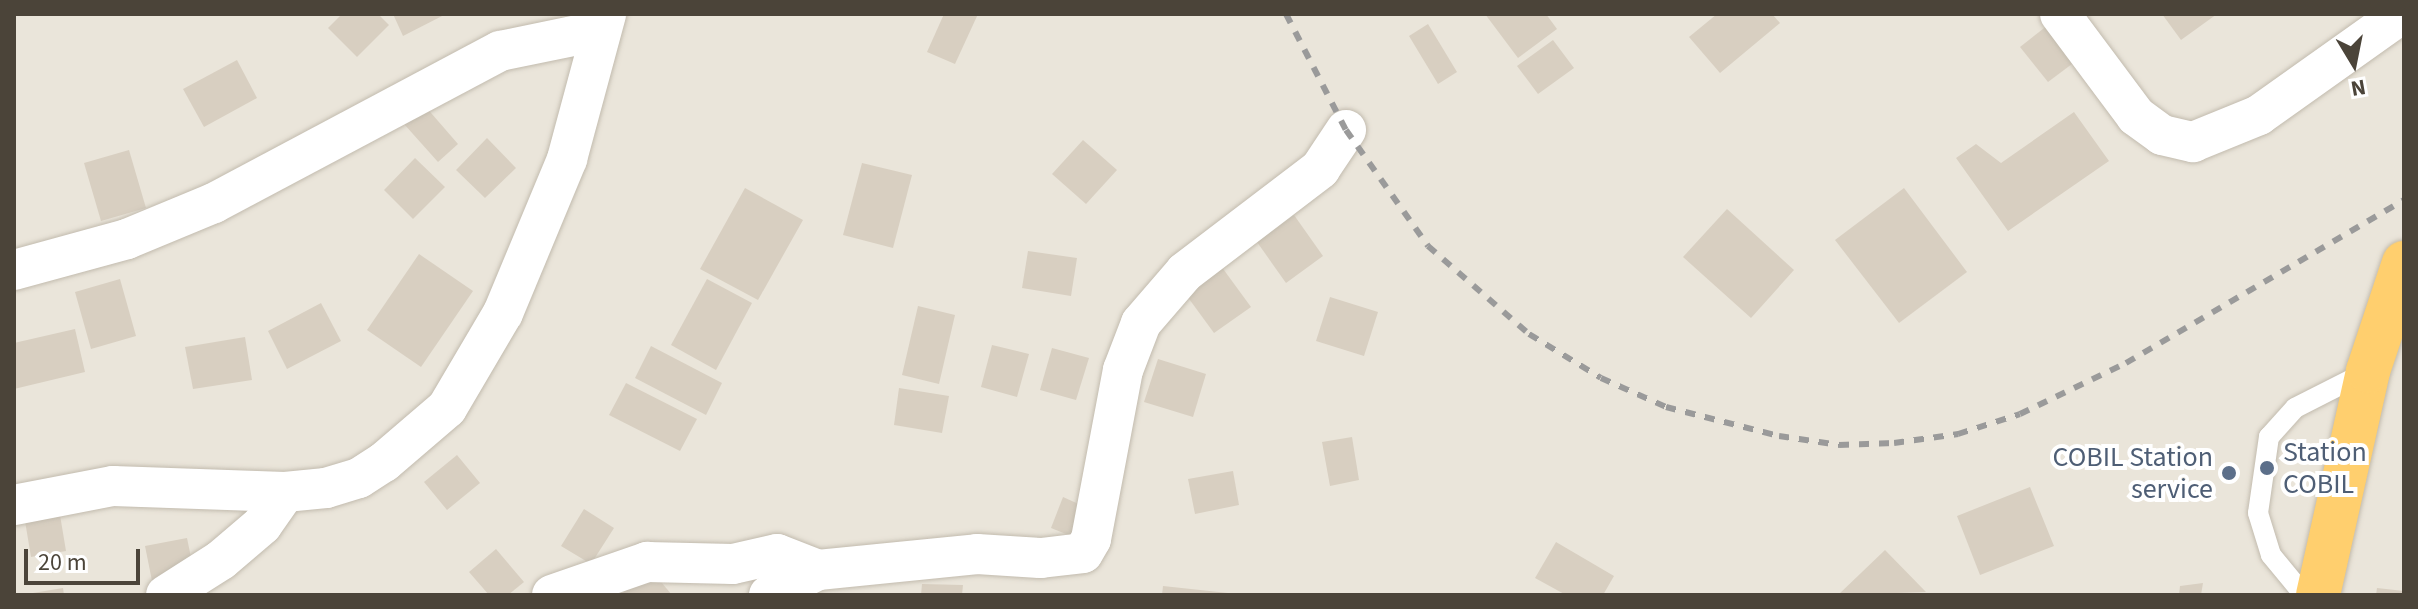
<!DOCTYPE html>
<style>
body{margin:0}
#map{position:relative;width:2418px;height:609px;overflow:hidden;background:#f6f3ec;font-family:"Source Sans 3",sans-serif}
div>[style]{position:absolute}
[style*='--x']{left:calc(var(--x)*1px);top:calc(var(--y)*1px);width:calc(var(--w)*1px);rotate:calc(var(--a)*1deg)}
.residential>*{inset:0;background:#eae5da}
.building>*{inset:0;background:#d8cfc1}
.roads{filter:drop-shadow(0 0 2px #c2bbae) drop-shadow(0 0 2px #c2bbae)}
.lane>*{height:20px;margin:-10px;padding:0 10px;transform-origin:10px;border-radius:10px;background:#fff}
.street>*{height:40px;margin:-20px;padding:0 20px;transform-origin:20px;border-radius:20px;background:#fff}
.highway>*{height:44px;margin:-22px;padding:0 22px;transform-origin:22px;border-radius:22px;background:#ffcf6e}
.rail>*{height:6px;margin-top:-3px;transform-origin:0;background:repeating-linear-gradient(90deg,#9a9a9a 0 10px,transparent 0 20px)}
.dots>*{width:22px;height:22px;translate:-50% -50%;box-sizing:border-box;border:4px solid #fff;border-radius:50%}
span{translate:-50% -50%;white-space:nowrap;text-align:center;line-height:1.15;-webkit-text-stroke:8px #fff;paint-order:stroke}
.service-label{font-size:28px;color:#4e5e75}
.left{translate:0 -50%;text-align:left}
.right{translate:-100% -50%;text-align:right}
.frame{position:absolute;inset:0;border:16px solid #4b4439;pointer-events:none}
.north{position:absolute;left:2314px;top:24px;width:80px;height:80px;-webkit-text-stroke:6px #fff;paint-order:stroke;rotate:170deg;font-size:22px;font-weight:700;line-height:32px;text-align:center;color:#4b4439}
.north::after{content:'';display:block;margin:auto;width:28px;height:36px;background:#4b4439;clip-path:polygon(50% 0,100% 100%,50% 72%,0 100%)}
.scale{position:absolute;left:24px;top:549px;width:116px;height:36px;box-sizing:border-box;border:4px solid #4b4439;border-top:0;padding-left:10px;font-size:24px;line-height:28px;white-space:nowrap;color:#4b4439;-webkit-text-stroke:6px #fff;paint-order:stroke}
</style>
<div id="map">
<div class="residential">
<div style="clip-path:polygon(14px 14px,2404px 14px,2404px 595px,14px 595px)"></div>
</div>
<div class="building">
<div style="clip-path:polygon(342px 14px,378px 14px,389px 25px,357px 57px,328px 28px)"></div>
<div style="clip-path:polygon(393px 14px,446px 14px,403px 36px)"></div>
<div style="clip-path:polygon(944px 14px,978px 14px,955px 64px,927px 52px)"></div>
<div style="clip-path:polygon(1485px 14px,1546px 14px,1557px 29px,1518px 58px)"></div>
<div style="clip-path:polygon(1717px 14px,1772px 14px,1780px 23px,1720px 73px,1689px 37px)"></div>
<div style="clip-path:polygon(2162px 14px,2217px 14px,2181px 40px)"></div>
<div style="clip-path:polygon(1428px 24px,1457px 72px,1438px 84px,1409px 36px)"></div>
<div style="clip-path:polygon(2048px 25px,2076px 61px,2048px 82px,2020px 47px)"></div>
<div style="clip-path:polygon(1553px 40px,1574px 68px,1538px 94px,1517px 66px)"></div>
<div style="clip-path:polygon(237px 60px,257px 98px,204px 127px,183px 89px)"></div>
<div style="clip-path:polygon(425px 106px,458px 144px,438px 162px,404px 124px)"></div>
<div style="clip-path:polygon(2074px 112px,2109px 161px,2008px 231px,1956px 158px,1976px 144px,2001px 163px)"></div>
<div style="clip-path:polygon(487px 138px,516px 168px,485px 198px,456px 170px)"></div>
<div style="clip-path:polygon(1083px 140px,1117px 170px,1086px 204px,1052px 174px)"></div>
<div style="clip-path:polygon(129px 150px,146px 208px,101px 221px,84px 163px)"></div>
<div style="clip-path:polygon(415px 158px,445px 187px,413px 219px,384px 190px)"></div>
<div style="clip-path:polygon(862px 163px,912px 175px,893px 248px,843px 235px)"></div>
<div style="clip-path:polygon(745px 188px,803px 220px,758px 300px,700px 269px)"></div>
<div style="clip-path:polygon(1904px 188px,1967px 272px,1899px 323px,1835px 240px)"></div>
<div style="clip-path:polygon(1727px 209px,1794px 270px,1751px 318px,1683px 257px)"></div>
<div style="clip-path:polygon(1294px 215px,1323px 256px,1286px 283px,1257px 242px)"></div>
<div style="clip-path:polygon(1028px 251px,1077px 258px,1071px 296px,1022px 288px)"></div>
<div style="clip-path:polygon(419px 254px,473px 291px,421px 367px,367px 330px)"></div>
<div style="clip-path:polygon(1221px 266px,1251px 307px,1214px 333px,1184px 292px)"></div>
<div style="clip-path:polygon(120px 279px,136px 336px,91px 349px,75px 292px)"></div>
<div style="clip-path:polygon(707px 279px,752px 303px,716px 370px,671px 345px)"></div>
<div style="clip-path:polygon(1330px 297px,1378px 312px,1364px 356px,1316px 341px)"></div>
<div style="clip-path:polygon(321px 303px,341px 341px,287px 369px,268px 331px)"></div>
<div style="clip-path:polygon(918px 306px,955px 315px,939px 384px,902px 375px)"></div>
<div style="clip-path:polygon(75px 329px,85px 372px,14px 389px,14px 343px)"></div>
<div style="clip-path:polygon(245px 337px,252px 380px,193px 389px,185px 347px)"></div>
<div style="clip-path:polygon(992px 345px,1029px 354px,1017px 397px,981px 387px)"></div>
<div style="clip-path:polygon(651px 346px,722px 383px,706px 415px,635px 378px)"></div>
<div style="clip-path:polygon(1052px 348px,1089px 358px,1076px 400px,1040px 390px)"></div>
<div style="clip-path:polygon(1158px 359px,1206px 374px,1193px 417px,1144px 402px)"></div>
<div style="clip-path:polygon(626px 383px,697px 419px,680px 451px,609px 415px)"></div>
<div style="clip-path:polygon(899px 388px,949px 396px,942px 433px,894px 425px)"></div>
<div style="clip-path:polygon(1352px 437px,1359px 480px,1330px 486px,1322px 442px)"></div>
<div style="clip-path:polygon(457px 455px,480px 483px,447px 510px,424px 482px)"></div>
<div style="clip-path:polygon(1233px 471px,1239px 505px,1195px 514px,1188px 479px)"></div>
<div style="clip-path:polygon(2030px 487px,2054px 546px,1980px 575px,1957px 516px)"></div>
<div style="clip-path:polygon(1063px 497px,1083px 506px,1071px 536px,1051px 528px)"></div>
<div style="clip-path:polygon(59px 509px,66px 551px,31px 557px,24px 515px)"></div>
<div style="clip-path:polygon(584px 509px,614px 528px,591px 564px,561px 546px)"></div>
<div style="clip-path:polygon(187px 538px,194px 572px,152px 581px,145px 546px)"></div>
<div style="clip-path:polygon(1556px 542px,1614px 576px,1603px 595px,1566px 595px,1535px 578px)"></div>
<div style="clip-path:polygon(496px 549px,524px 582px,508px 595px,489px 595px,469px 572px)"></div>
<div style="clip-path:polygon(1885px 550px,1926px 592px,1838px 595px)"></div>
<div style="clip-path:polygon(651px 570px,672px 595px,620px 595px)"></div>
<div style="clip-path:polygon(2203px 583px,2201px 595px,2179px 595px,2180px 586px)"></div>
<div style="clip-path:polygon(922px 584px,963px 585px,962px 595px,921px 595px)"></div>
<div style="clip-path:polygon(1163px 586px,1228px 593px,1228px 595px,1162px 595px)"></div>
<div style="clip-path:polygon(63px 588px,64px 595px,33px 595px,33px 593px)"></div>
<div style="clip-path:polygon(2377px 588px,2404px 591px,2404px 595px,2376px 595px)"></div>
</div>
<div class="roads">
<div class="lane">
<div style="--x:2304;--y:595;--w:52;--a:-129.5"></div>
<div style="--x:2271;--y:555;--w:44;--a:-107.2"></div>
<div style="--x:2258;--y:513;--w:77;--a:-81.8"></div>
<div style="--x:2269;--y:437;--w:39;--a:-48"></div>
<div style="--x:2295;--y:408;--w:77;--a:-26.9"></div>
</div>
<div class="street">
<div style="--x:2060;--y:14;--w:127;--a:53.3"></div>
<div style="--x:2136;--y:116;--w:32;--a:36"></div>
<div style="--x:2162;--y:135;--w:32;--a:13"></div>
<div style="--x:2193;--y:142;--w:71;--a:-22.2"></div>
<div style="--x:2259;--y:115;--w:174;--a:-35.4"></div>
<div style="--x:14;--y:270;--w:117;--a:-15.3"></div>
<div style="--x:127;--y:239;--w:94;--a:-22.5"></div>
<div style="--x:214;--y:203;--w:324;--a:-28"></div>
<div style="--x:500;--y:51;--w:85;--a:-11.6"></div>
<div style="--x:583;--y:34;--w:28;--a:-39"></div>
<div style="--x:14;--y:505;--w:101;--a:-10.9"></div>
<div style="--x:113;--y:486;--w:172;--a:2"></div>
<div style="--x:285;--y:492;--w:41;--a:-5.6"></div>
<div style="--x:326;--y:488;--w:34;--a:-17"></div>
<div style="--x:359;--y:478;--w:30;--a:-33"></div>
<div style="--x:384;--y:462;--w:83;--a:-40.6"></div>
<div style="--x:447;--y:408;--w:110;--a:-59.5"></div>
<div style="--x:503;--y:313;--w:167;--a:-67.4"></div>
<div style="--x:567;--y:159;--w:150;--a:-74.9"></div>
<div style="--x:166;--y:595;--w:65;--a:-32.5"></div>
<div style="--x:221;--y:560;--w:54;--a:-40.5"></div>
<div style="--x:262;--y:525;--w:40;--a:-55.1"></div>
<div style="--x:552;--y:595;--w:101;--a:-19.2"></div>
<div style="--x:647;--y:562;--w:86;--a:1.3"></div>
<div style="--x:733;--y:564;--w:45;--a:-12.8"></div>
<div style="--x:777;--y:554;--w:44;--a:21.3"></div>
<div style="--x:769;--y:595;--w:55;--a:-27"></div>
<div style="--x:818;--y:570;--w:160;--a:-5.7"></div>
<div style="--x:977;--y:554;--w:64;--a:3.6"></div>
<div style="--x:1041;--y:558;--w:42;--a:-6.8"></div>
<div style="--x:1083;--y:553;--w:16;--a:-60"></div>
<div style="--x:1091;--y:539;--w:172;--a:-79.3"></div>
<div style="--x:1123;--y:370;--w:50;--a:-69"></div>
<div style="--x:1141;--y:323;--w:67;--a:-49.2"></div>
<div style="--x:1185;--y:272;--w:170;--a:-37.3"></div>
<div style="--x:1320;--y:169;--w:47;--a:-56.3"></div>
</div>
<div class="highway">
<div style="--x:2318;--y:595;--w:230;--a:-77.4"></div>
<div style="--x:2368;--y:371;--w:114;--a:-71.6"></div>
</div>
</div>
<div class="rail">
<div style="--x:1286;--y:14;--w:131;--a:62.7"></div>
<div style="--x:1346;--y:130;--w:142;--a:54.7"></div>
<div style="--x:1428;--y:246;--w:134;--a:41.1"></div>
<div style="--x:1529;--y:334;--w:84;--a:31.4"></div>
<div style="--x:1601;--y:378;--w:71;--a:24"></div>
<div style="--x:1666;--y:407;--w:117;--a:14.4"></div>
<div style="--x:1779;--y:436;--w:61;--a:8.5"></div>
<div style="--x:1839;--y:445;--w:55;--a:-2.1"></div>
<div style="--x:1894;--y:443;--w:65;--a:-8"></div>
<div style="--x:1958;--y:434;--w:65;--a:-17.9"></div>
<div style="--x:2020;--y:414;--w:118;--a:-25.7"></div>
<div style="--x:2126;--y:363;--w:322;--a:-30.4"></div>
</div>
<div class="dots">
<div style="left:2267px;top:468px;background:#5c6f8a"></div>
<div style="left:2229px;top:473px;background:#5c6f8a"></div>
</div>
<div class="service-label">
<span class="left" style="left:2283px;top:468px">Station<br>COBIL</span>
<span class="right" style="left:2213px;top:473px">COBIL Station<br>service</span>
</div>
<div class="frame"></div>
<div class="north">N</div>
<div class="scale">20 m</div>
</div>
